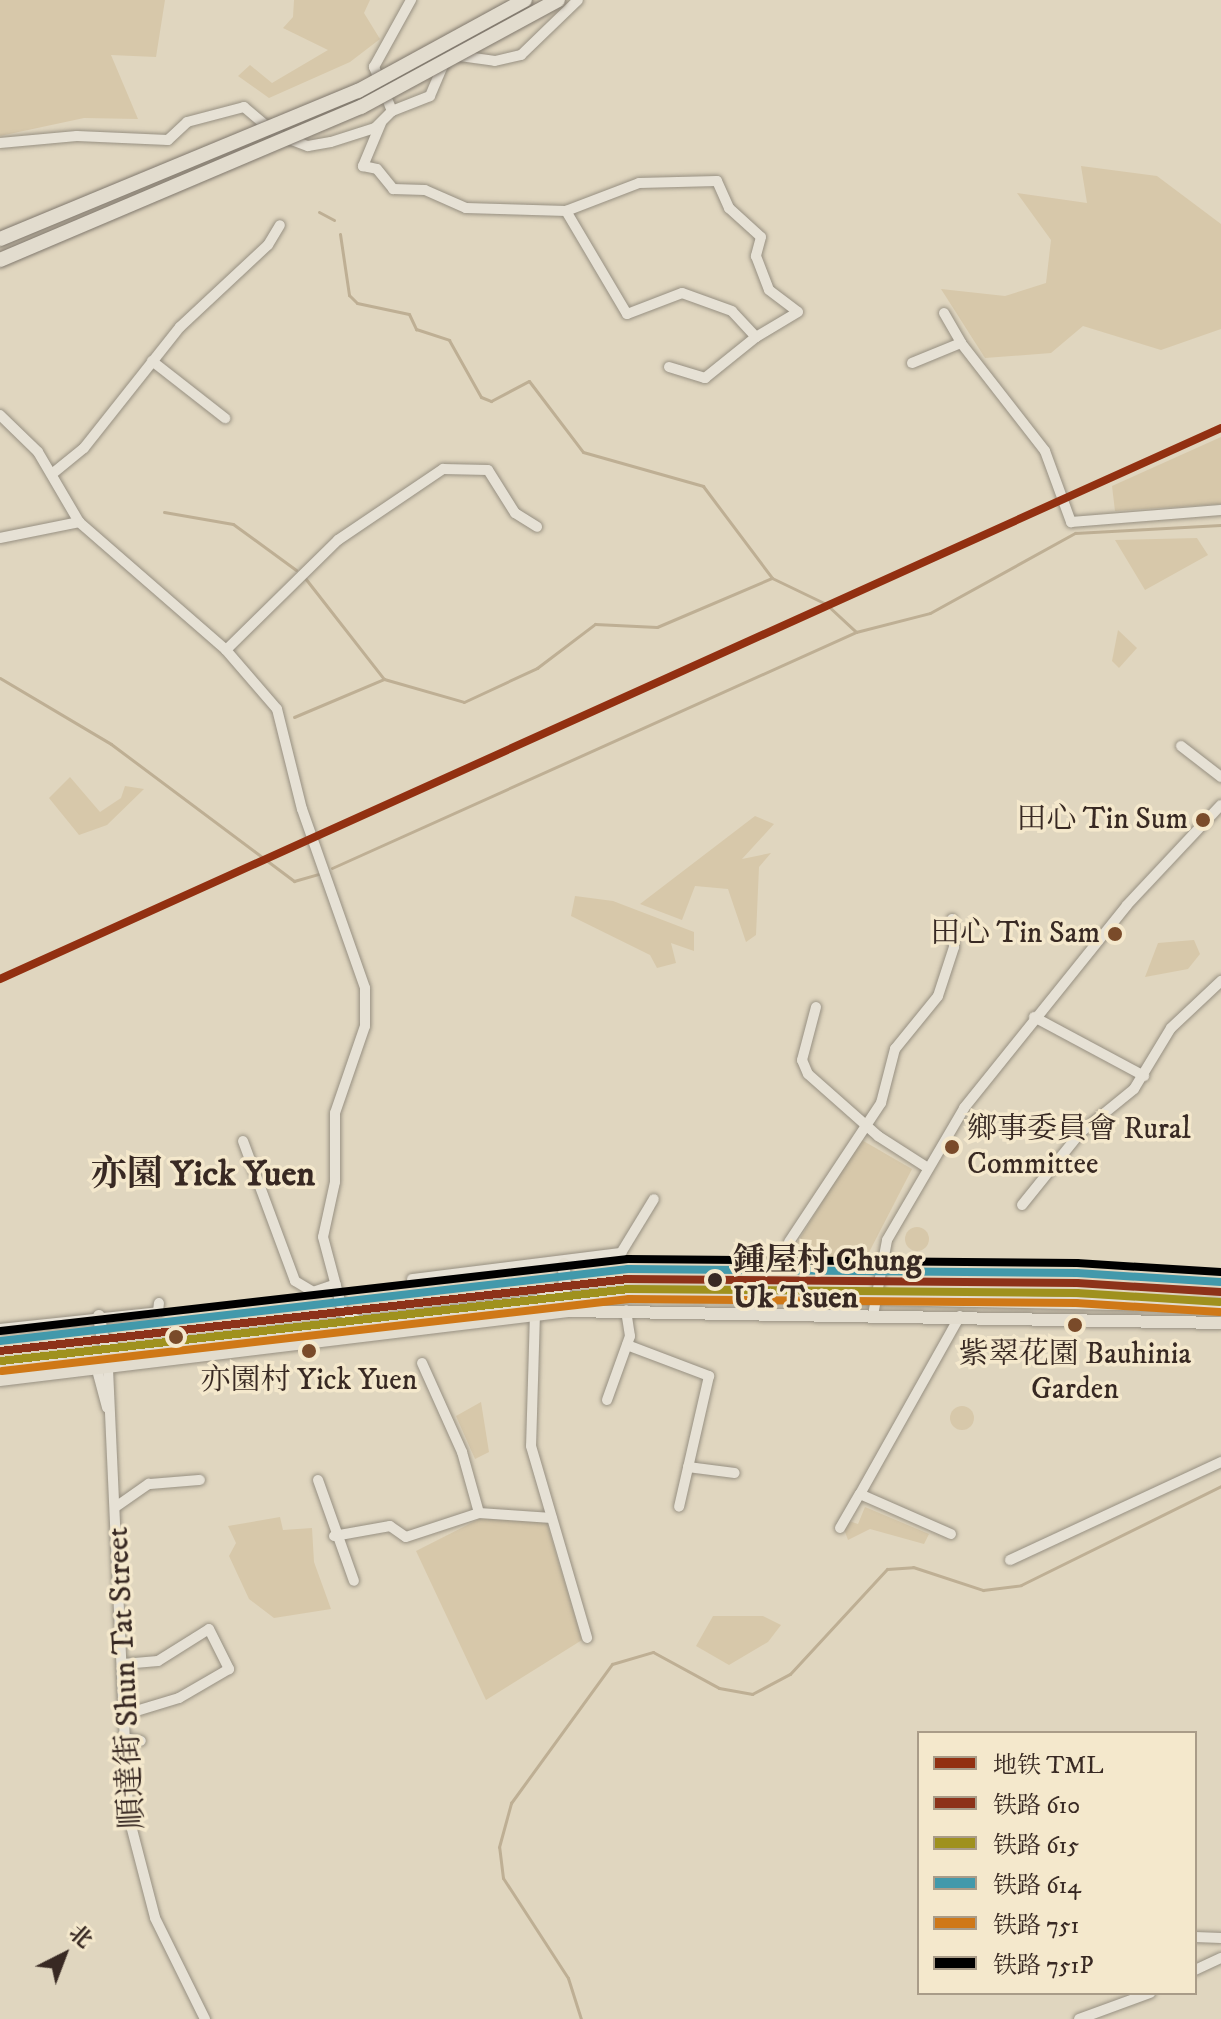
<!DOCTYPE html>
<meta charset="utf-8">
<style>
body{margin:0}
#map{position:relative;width:1221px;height:2019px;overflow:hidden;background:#e0d6bf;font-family:"IM FELL DW Pica","Noto Serif SC",serif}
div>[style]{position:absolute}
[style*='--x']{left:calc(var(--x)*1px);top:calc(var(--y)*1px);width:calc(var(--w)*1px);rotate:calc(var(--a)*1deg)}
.green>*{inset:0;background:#d7c8aa}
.round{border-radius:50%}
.stream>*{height:3px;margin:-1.5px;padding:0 1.5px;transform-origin:1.5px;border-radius:1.5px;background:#beaf94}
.roads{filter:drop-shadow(0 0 2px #979082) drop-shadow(0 0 2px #979082)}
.minor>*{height:10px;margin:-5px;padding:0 5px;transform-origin:5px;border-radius:5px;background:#e6e1d5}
.major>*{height:12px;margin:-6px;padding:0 6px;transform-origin:6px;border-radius:6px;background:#e2dcce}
.bridges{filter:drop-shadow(0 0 2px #80786d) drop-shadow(0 0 2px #80786d)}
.highway-bridge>*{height:14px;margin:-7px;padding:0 7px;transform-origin:7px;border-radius:7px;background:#e2dcce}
.rail-1>*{height:8px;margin:-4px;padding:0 4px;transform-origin:4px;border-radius:4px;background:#8d3219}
.rail-2>*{height:8px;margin:-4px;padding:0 4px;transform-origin:4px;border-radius:4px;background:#9f911e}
.rail-3>*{height:8px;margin:-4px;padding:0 4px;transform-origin:4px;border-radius:4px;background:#4299ab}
.rail-4>*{height:8px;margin:-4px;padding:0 4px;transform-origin:4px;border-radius:4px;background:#cf7817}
.rail-5>*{height:8px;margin:-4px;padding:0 4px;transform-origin:4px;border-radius:4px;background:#000}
.metro-1>*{height:8px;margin:-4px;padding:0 4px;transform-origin:4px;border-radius:4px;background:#923011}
.dots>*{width:22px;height:22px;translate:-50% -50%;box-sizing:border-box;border:4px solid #f4e8cc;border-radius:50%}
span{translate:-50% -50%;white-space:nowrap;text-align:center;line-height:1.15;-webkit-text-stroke:7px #f4e8cc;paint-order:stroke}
.bus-label{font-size:30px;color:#382923}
.right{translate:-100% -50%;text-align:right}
.left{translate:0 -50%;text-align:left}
.stop-label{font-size:32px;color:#382923;font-weight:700}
.street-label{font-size:32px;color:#382923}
.quarter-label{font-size:36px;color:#382923;font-weight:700}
.legend{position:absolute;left:917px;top:1731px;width:280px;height:264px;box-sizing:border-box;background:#f4e8cc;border:2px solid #a99c88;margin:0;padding:10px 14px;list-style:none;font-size:24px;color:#382923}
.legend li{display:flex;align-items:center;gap:16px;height:40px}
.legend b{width:40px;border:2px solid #a99c88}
.north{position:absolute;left:24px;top:1915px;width:80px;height:80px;-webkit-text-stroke:6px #f4e8cc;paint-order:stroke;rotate:42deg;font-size:22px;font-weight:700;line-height:32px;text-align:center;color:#382923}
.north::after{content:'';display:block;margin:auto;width:28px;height:36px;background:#382923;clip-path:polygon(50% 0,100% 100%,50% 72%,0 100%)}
</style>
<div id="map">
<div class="green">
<div style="clip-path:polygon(0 0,165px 0,156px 57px,111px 55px,138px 119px,84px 118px,0 136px)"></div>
<div style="clip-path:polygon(294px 0,370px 0,364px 13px,380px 39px,350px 62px,269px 98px,238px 76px,250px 65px,272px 83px,328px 50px,283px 28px,293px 17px)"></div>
<div style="clip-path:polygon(1081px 166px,1157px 176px,1221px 224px,1221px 329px,1161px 350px,1083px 326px,1051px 353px,985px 358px,941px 289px,1005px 296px,1046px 283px,1051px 240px,1017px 193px,1087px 203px)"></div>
<div style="clip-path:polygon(1221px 437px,1221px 504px,1115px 511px,1112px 486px)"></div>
<div style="clip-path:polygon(1197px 538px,1208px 555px,1145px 590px,1115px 540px)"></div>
<div style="clip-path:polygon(1118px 630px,1137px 648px,1119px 668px,1112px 661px)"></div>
<div style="clip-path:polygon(70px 777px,100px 812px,121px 798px,125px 786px,144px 789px,107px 825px,79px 835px,49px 798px)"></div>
<div style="clip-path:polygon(755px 816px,774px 824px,742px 859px,771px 853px,759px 867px,756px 935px,746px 942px,728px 889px,695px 886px,682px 920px,640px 904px)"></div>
<div style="clip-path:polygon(575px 896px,613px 901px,694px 932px,694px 951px,671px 943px,676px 963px,657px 968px,650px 955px,571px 916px)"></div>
<div style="clip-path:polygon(1194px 940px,1200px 954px,1188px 969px,1145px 977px,1158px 943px)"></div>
<div style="clip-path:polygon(860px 1139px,912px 1169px,864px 1262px,785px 1263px)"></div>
<div class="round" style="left:905px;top:1227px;width:24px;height:24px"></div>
<div style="clip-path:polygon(481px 1402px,489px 1452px,475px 1459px,456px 1416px)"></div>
<div class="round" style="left:950px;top:1406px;width:24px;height:24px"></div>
<div style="clip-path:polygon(865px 1507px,929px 1534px,924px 1544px,870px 1529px,848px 1540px,844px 1529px,849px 1521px,858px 1524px)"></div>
<div style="clip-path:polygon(280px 1517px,283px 1530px,312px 1528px,314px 1562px,331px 1609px,274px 1618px,249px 1599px,229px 1556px,236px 1543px,228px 1526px)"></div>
<div style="clip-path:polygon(483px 1517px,547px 1523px,582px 1640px,486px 1700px,416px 1551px)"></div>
<div style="clip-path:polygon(713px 1616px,763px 1616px,781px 1625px,768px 1642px,729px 1665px,696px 1646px)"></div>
</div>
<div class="stream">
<div style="--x:319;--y:212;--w:17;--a:28"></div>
<div style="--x:340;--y:234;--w:62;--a:81.6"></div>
<div style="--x:349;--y:295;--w:11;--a:45"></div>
<div style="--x:357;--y:303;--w:53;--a:11.9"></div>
<div style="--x:409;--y:314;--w:17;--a:65"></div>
<div style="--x:416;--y:329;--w:35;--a:18"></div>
<div style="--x:449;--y:340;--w:65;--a:60.7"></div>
<div style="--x:481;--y:397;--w:11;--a:22"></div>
<div style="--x:491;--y:401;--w:43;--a:-27.8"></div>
<div style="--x:529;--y:381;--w:89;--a:52.7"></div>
<div style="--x:583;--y:452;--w:125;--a:15.8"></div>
<div style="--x:703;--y:486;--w:115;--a:53.1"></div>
<div style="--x:772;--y:578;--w:60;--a:25.7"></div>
<div style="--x:826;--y:604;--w:41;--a:43"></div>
<div style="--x:164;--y:512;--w:70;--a:9.9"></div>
<div style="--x:233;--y:524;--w:78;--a:36.1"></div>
<div style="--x:305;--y:578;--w:128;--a:52"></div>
<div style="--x:0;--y:678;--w:129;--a:30.7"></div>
<div style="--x:111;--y:744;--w:229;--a:36.8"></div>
<div style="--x:294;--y:881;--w:25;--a:-16"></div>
<div style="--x:294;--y:717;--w:98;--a:-22.9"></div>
<div style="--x:384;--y:679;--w:83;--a:16"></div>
<div style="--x:464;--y:702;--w:81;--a:-25"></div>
<div style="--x:537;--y:668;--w:73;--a:-37.2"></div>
<div style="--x:595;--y:624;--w:62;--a:2.8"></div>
<div style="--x:657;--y:627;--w:125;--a:-23.1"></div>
<div style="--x:332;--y:868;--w:575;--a:-24.25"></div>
<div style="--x:856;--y:632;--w:76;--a:-14.4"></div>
<div style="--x:930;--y:613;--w:166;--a:-28.9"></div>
<div style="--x:1075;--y:533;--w:146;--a:-3.1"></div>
<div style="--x:581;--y:2019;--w:43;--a:-107.6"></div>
<div style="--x:568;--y:1978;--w:119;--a:-123"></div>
<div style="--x:503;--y:1878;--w:31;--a:-97"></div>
<div style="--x:499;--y:1847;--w:46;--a:-74.7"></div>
<div style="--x:511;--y:1803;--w:172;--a:-54"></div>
<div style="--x:612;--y:1664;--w:43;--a:-16.3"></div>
<div style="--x:653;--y:1652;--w:75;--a:28.6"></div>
<div style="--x:719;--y:1688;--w:34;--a:10"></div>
<div style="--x:752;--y:1694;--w:43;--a:-27.8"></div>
<div style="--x:790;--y:1674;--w:143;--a:-47.3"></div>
<div style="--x:887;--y:1569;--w:26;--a:-4"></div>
<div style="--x:913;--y:1567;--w:74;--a:18.2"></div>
<div style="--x:983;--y:1590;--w:38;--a:-7"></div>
<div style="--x:1021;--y:1585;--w:223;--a:-26.3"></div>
</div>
<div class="roads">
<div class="minor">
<div style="--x:460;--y:56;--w:35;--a:8"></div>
<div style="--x:495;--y:61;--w:27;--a:-13"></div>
<div style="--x:521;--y:55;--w:79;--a:-44"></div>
<div style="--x:392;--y:111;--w:48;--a:-112.2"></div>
<div style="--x:374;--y:67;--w:77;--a:-61.1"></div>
<div style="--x:381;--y:123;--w:47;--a:112.7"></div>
<div style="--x:363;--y:166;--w:14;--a:12"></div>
<div style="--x:377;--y:169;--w:26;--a:51"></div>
<div style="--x:393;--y:189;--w:32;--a:2"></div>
<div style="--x:425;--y:190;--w:45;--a:23.7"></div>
<div style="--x:466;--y:208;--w:100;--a:1.7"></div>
<div style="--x:566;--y:211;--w:78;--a:-21"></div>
<div style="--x:639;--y:183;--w:78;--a:-1.5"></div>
<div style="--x:717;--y:181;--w:30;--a:66"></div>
<div style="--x:729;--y:208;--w:43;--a:42.2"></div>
<div style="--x:761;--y:237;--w:20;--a:105"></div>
<div style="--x:756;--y:256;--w:36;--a:69"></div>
<div style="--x:769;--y:290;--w:36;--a:37"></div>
<div style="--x:798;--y:312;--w:49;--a:149.2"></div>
<div style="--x:756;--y:337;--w:35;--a:-133"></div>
<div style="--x:732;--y:311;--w:53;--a:-160.2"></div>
<div style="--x:682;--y:293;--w:59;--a:159.1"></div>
<div style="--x:627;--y:314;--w:120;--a:-120.6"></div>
<div style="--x:0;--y:143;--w:77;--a:-5.2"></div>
<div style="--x:77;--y:136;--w:91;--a:2.5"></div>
<div style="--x:168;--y:140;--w:26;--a:-43"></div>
<div style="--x:187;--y:122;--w:59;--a:-14.7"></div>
<div style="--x:244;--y:107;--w:42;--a:40.2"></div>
<div style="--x:276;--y:134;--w:34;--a:21"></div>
<div style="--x:308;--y:146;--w:23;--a:-10"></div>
<div style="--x:331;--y:142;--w:46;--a:-17.7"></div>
<div style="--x:375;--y:128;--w:24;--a:-45"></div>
<div style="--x:392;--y:111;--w:41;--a:-21.5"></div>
<div style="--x:430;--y:96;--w:39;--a:-67"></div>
<div style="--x:944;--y:313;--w:34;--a:60"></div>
<div style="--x:152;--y:361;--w:93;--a:38"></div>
<div style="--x:912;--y:363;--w:53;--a:-22.2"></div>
<div style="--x:961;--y:343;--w:137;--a:52.1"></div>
<div style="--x:1045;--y:451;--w:76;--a:69.9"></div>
<div style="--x:1071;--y:522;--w:150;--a:-4.6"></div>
<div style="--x:669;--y:367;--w:38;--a:17"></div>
<div style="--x:705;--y:378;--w:65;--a:-38.8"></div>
<div style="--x:0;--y:415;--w:53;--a:44.2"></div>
<div style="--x:38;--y:452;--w:81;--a:59.6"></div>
<div style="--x:79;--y:522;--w:195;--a:41"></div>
<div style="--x:226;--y:650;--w:78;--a:49.2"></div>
<div style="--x:277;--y:709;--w:103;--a:76"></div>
<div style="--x:302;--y:809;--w:190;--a:70.6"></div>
<div style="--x:365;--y:988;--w:38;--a:90"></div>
<div style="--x:365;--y:1026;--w:92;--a:109"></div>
<div style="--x:335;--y:1113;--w:69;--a:90"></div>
<div style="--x:335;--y:1182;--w:56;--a:102.3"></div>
<div style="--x:323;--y:1237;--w:78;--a:75.1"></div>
<div style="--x:343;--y:1312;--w:20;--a:30"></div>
<div style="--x:52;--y:474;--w:41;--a:-39.1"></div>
<div style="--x:84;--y:448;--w:154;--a:-51.6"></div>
<div style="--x:180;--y:327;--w:120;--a:-43"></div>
<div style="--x:268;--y:245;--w:23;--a:-59"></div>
<div style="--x:0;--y:538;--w:81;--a:-11.4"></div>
<div style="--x:226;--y:650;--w:157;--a:-44.5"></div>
<div style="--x:338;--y:540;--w:127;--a:-34.1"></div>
<div style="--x:443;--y:469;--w:45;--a:1.3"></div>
<div style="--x:488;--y:470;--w:51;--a:57.9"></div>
<div style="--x:515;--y:513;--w:26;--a:32"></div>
<div style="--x:1181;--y:746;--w:51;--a:37.8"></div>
<div style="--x:816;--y:1007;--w:55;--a:104.8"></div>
<div style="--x:802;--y:1060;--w:15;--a:67"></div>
<div style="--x:808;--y:1074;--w:94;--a:41.5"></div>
<div style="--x:878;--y:1136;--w:56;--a:32.6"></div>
<div style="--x:1034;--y:1017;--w:125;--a:28.2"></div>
<div style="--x:243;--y:1141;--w:149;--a:69.6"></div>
<div style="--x:295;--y:1281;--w:21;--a:31"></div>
<div style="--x:313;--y:1292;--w:24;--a:-19"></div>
<div style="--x:1022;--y:1205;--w:92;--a:-51.1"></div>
<div style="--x:1080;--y:1133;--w:70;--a:-39.2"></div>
<div style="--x:1134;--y:1089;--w:71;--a:-58.8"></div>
<div style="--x:1171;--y:1028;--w:69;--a:-43.2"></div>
<div style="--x:789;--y:1242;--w:167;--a:-56.5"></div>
<div style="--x:881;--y:1103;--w:56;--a:-75.5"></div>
<div style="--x:895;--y:1049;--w:68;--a:-50.9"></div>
<div style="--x:938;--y:996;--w:52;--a:-71.9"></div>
<div style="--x:954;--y:947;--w:28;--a:-94"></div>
<div style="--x:412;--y:1279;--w:211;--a:-7.1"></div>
<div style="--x:621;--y:1253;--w:63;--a:-58.6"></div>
<div style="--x:535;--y:1313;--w:133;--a:91.7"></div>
<div style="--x:531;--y:1446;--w:200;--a:73.7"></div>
<div style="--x:873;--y:1315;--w:76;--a:-79.4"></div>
<div style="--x:887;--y:1240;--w:153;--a:-59.7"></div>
<div style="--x:964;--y:1108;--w:260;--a:-51.2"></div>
<div style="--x:1127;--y:905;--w:137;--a:-46.8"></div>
<div style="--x:0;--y:1329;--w:159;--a:-6.1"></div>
<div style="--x:158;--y:1312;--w:9;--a:-84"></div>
<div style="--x:627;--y:1345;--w:88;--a:20.7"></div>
<div style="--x:709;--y:1376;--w:134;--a:102.9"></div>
<div style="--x:422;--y:1363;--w:98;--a:65.8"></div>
<div style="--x:462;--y:1452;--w:63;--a:74.4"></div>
<div style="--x:108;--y:1369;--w:445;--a:87.4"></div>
<div style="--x:128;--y:1814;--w:107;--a:75.4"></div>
<div style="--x:155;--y:1918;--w:113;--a:63.7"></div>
<div style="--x:97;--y:1370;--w:39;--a:75"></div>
<div style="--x:607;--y:1400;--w:68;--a:-70.2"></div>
<div style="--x:630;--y:1336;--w:26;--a:-99"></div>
<div style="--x:688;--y:1467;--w:47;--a:7.3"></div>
<div style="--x:318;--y:1480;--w:107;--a:70.4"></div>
<div style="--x:117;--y:1506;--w:39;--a:-35"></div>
<div style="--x:149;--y:1484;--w:51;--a:-4.5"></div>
<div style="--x:840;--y:1528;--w:39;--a:-60"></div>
<div style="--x:951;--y:1534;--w:99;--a:-156.3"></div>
<div style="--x:860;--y:1494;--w:204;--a:-60.7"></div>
<div style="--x:334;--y:1536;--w:57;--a:-10.1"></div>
<div style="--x:390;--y:1526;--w:19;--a:35"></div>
<div style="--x:406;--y:1537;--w:77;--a:-18.2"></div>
<div style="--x:479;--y:1513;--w:73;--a:3.9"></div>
<div style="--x:1010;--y:1560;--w:233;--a:-24.9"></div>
<div style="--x:123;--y:1664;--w:35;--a:-5"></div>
<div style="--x:158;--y:1661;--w:60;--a:-32.1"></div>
<div style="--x:209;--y:1629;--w:45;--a:63.4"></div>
<div style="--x:229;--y:1669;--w:58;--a:149.9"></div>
<div style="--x:179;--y:1698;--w:59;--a:163.1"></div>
<div style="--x:123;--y:1738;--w:18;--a:9"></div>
<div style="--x:1195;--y:1937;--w:26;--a:2"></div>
<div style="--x:1195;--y:1970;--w:29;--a:-25"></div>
<div style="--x:1079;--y:2019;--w:76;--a:-20.1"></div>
</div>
<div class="major">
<div style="--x:564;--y:1264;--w:24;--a:88"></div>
<div style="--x:543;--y:1300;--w:95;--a:-3.6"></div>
<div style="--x:638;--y:1294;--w:583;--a:1.18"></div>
<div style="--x:99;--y:1316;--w:24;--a:81"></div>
<div style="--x:103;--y:1340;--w:16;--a:38"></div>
<div style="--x:0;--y:1367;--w:542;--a:-6.99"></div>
<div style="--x:538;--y:1301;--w:30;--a:-26"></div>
<div style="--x:0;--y:1380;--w:572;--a:-6.93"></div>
<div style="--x:568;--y:1311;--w:653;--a:1.05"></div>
</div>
</div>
<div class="bridges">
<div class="highway-bridge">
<div style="--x:0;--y:239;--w:387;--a:-22.5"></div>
<div style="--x:358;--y:91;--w:190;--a:-28.6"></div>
<div style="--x:0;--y:260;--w:392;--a:-23"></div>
<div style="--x:361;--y:107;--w:224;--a:-28.5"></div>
</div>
</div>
<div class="rail-1">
<div style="--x:0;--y:1351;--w:632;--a:-6.54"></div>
<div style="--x:628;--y:1279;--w:449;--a:0.5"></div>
<div style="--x:1077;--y:1283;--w:144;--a:3.6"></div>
</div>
<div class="rail-2">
<div style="--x:1;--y:1361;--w:632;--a:-6.54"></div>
<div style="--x:629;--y:1289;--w:448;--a:0.5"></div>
<div style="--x:1077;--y:1293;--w:143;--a:3.6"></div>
</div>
<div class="rail-3">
<div style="--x:0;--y:1341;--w:632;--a:-6.54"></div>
<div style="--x:628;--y:1269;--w:449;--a:0.5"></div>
<div style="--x:1077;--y:1273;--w:144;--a:3.6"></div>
</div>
<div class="rail-4">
<div style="--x:2;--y:1371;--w:631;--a:-6.55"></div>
<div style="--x:629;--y:1299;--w:447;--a:0.5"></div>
<div style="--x:1076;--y:1303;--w:144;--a:3.6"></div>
</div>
<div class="rail-5">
<div style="--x:0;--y:1331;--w:632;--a:-6.54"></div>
<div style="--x:628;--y:1259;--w:449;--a:0.5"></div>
<div style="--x:1077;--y:1263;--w:144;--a:3.6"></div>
</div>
<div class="metro-1">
<div style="--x:0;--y:979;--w:1340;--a:-24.29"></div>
</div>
<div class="dots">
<div style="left:1203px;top:820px;background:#7a4b2a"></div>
<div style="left:1115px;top:934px;background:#7a4b2a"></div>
<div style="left:952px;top:1147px;background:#7a4b2a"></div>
<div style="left:715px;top:1280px;background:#382923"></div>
<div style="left:1075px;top:1325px;background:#7a4b2a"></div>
<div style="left:176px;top:1337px;background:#7a4b2a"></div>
<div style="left:309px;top:1351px;background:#7a4b2a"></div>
</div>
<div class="bus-label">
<span class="right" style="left:1188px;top:820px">田心 Tin Sum</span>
<span class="right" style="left:1100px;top:934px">田心 Tin Sam</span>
<span class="left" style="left:967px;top:1147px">鄉事委員會 Rural<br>Committee</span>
<span style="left:1075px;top:1372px">紫翠花園 Bauhinia<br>Garden</span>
<span style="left:309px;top:1381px">亦園村 Yick Yuen</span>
</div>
<div class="stop-label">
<span class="left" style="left:733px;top:1280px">鍾屋村 Chung<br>Uk Tsuen</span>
</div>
<div class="street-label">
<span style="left:126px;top:1678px;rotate:-93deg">順達街 Shun Tat Street</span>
</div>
<div class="quarter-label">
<span style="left:203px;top:1175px">亦園 Yick Yuen</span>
</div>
<ul class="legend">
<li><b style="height:10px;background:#923011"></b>地铁 TML</li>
<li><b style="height:10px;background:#8d3219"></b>铁路 610</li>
<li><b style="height:10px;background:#9f911e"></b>铁路 615</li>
<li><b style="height:10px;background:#4299ab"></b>铁路 614</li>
<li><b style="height:10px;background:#cf7817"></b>铁路 751</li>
<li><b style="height:10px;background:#000"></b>铁路 751P</li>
</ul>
<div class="north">北</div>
</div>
